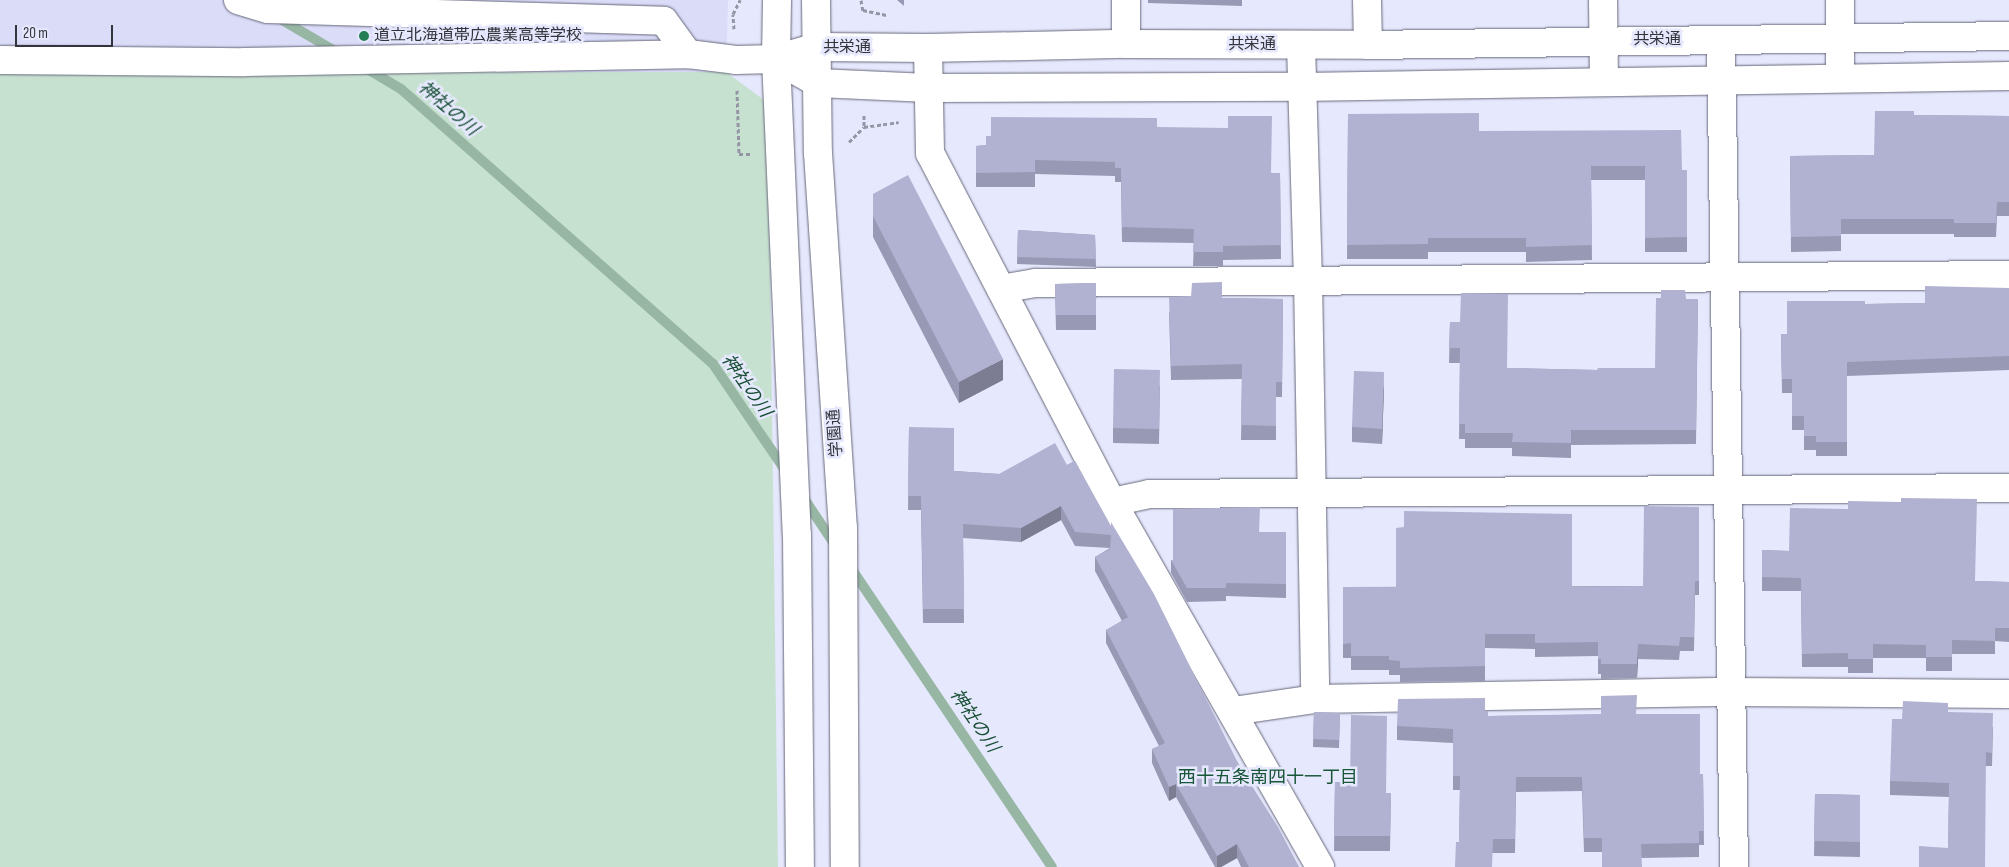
<!DOCTYPE html>
<meta charset="utf-8">
<style>
body{margin:0}
#map{position:relative;width:2009px;height:867px;overflow:hidden;background:#e6e8fd;font-family:"Sofia Sans Condensed","Noto Sans JP",sans-serif}
div>[style]{position:absolute}
[style*='--x']{left:calc(var(--x)*1px);top:calc(var(--y)*1px);width:calc(var(--w)*1px);rotate:calc(var(--a)*1deg)}
.built>*{inset:0;background:#dadcf8}
.green>*{inset:0;background:#c7e1d1}
.stream>*{height:10px;margin:-5px;padding:0 5px;transform-origin:5px;border-radius:5px;background:#97b6a3}
.path>*{height:3px;margin-top:-1.5px;transform-origin:0;background:repeating-linear-gradient(90deg,#9596a5 0 4px,transparent 0 6.5px)}
.roads{filter:drop-shadow(0 0 1px #67687a) drop-shadow(0 0 1px #67687a)}
.minor>*{height:28px;margin:-14px;padding:0 14px;transform-origin:14px;border-radius:14px;background:#fff}
.wall>*{inset:0;background:#9899b4}
.shaded-wall>*{inset:0;background:#7c7d92}
.building>*{inset:0;background:#b1b2d1}
.dots>*{width:14px;height:14px;translate:-50% -50%;box-sizing:border-box;border:2px solid #e6e8fd;border-radius:50%}
span{translate:-50% -50%;white-space:nowrap;text-align:center;line-height:1.15;-webkit-text-stroke:5px #e6e8fd;paint-order:stroke}
.poi-label{font-size:16px;color:#34343c}
.left{translate:0 -50%;text-align:left}
.street-label{font-size:16px;color:#34343c}
.water-label{font-size:18px;color:#184f34;font-style:italic}
.neighbourhood-label{font-size:18px;color:#195638}
.scale{position:absolute;left:15px;top:25px;width:98px;height:22px;box-sizing:border-box;border:2px solid #34343c;border-top:0;padding-left:6px;font-size:15px;line-height:18px;white-space:nowrap;color:#34343c;-webkit-text-stroke:4px #e6e8fd;paint-order:stroke}
</style>
<div id="map">
<div class="built">
<div style="clip-path:polygon(0 0,728px 0,726px 72px,0 73px)"></div>
</div>
<div class="green">
<div style="clip-path:polygon(726px 72px,768px 103px,778px 867px,0 867px,0 73px)"></div>
</div>
<div class="stream">
<div style="--x:277;--y:17;--w:73;--a:30.4"></div>
<div style="--x:364;--y:67;--w:43;--a:30.7"></div>
<div style="--x:401;--y:89;--w:416;--a:41.4"></div>
<div style="--x:713;--y:364;--w:132;--a:55.8"></div>
<div style="--x:803;--y:497;--w:61;--a:56.3"></div>
<div style="--x:851;--y:568;--w:360;--a:56.1"></div>
</div>
<div class="path">
<div style="--x:861;--y:0;--w:11;--a:80"></div>
<div style="--x:863;--y:10;--w:25;--a:12"></div>
<div style="--x:734;--y:29;--w:15;--a:-94"></div>
<div style="--x:733;--y:14;--w:16;--a:-63"></div>
<div style="--x:737;--y:90;--w:64;--a:88.2"></div>
<div style="--x:739;--y:154;--w:11;--a:0"></div>
<div style="--x:864;--y:115;--w:12;--a:90"></div>
<div style="--x:849;--y:142;--w:21;--a:-45"></div>
<div style="--x:864;--y:127;--w:35;--a:-8"></div>
</div>
<div class="roads">
<div class="minor">
<div style="--x:238;--y:0;--w:31;--a:17"></div>
<div style="--x:268;--y:9;--w:396;--a:1.7"></div>
<div style="--x:664;--y:21;--w:41;--a:54"></div>
<div style="--x:777;--y:0;--w:59;--a:91"></div>
<div style="--x:776;--y:59;--w:475;--a:87.5"></div>
<div style="--x:797;--y:534;--w:333;--a:89.5"></div>
<div style="--x:816;--y:0;--w:153;--a:89.3"></div>
<div style="--x:818;--y:153;--w:376;--a:86.2"></div>
<div style="--x:843;--y:528;--w:339;--a:89.7"></div>
<div style="--x:1367;--y:0;--w:45;--a:88.7"></div>
<div style="--x:1603;--y:0;--w:81;--a:89.3"></div>
<div style="--x:1840;--y:0;--w:78;--a:90"></div>
<div style="--x:1721;--y:40;--w:827;--a:89.1"></div>
<div style="--x:1126;--y:44;--w:44;--a:-90"></div>
<div style="--x:1301;--y:45;--w:235;--a:88.3"></div>
<div style="--x:1308;--y:280;--w:419;--a:89"></div>
<div style="--x:928;--y:48;--w:105;--a:88.9"></div>
<div style="--x:930;--y:153;--w:394;--a:62.5"></div>
<div style="--x:1112;--y:502;--w:420;--a:60.3"></div>
<div style="--x:776;--y:59;--w:48;--a:29.7"></div>
<div style="--x:818;--y:83;--w:110;--a:2.6"></div>
<div style="--x:928;--y:88;--w:374;--a:-0.2"></div>
<div style="--x:1302;--y:87;--w:707;--a:-0.89"></div>
<div style="--x:0;--y:60;--w:245;--a:0.5"></div>
<div style="--x:245;--y:62;--w:443;--a:-1"></div>
<div style="--x:688;--y:54;--w:48;--a:7.1"></div>
<div style="--x:736;--y:60;--w:40;--a:-1.4"></div>
<div style="--x:776;--y:59;--w:43;--a:-16.3"></div>
<div style="--x:817;--y:47;--w:111;--a:0.5"></div>
<div style="--x:928;--y:48;--w:198;--a:-1.2"></div>
<div style="--x:1126;--y:44;--w:242;--a:0.2"></div>
<div style="--x:1368;--y:45;--w:641;--a:-0.8"></div>
<div style="--x:1001;--y:289;--w:36;--a:-10"></div>
<div style="--x:1036;--y:283;--w:973;--a:-0.47"></div>
<div style="--x:1112;--y:502;--w:38;--a:-12"></div>
<div style="--x:1149;--y:494;--w:860;--a:-0.4"></div>
<div style="--x:1233;--y:711;--w:83;--a:-8.3"></div>
<div style="--x:1315;--y:699;--w:417;--a:-1"></div>
<div style="--x:1732;--y:692;--w:277;--a:0.4"></div>
</div>
</div>
<div class="wall">
<div style="clip-path:polygon(897px 0,904px 0,904px 6px)"></div>
<div style="clip-path:polygon(1148px 0,1242px 0,1242px 6px,1148px 3px)"></div>
<div style="clip-path:polygon(1348px 114px,1479px 131px,1682px 170px,1687px 170px,1687px 252px,1645px 252px,1645px 180px,1591px 180px,1592px 260px,1526px 262px,1526px 252px,1428px 252px,1428px 259px,1347px 259px)"></div>
<div style="clip-path:polygon(1914px 115px,2009px 116px,2009px 216px,1997px 216px,1996px 237px,1954px 237px,1954px 234px,1841px 234px,1841px 251px,1791px 252px,1790px 156px,1874px 155px)"></div>
<div style="clip-path:polygon(1157px 127px,1272px 173px,1280px 173px,1281px 259px,1223px 260px,1223px 266px,1193px 266px,1194px 243px,1122px 242px,1121px 182px,1115px 182px,1115px 176px,1035px 174px,1035px 187px,976px 187px,976px 146px,986px 145px)"></div>
<div style="clip-path:polygon(873px 194px,1003px 380px,959px 403px,873px 237px)"></div>
<div style="clip-path:polygon(1018px 230px,1095px 235px,1096px 267px,1017px 264px)"></div>
<div style="clip-path:polygon(1096px 283px,1096px 330px,1056px 330px,1055px 284px)"></div>
<div style="clip-path:polygon(2009px 288px,2009px 370px,1847px 376px,1847px 456px,1816px 456px,1816px 450px,1804px 450px,1804px 430px,1792px 430px,1792px 393px,1782px 393px,1781px 334px,1787px 334px,1865px 304px,1925px 303px)"></div>
<div style="clip-path:polygon(1222px 298px,1283px 299px,1282px 397px,1276px 397px,1276px 440px,1241px 440px,1242px 379px,1171px 380px,1169px 312px)"></div>
<div style="clip-path:polygon(1686px 299px,1698px 299px,1696px 444px,1571px 445px,1571px 458px,1512px 456px,1512px 448px,1465px 448px,1465px 439px,1459px 439px,1460px 363px,1449px 363px,1450px 322px,1507px 368px,1597px 370px,1655px 368px)"></div>
<div style="clip-path:polygon(1160px 385px,1159px 444px,1113px 443px,1113px 428px)"></div>
<div style="clip-path:polygon(1384px 387px,1382px 444px,1352px 442px,1352px 427px)"></div>
<div style="clip-path:polygon(909px 427px,954px 471px,999px 474px,1067px 465px,1075px 461px,1240px 767px,1299px 867px,1241px 867px,1237px 858px,1221px 867px,1215px 867px,1176px 797px,1169px 801px,1152px 763px,1152px 749px,1159px 746px,1106px 643px,1106px 630px,1122px 621px,1095px 571px,1095px 557px,1110px 548px,1075px 546px,1061px 520px,1021px 542px,963px 538px,964px 623px,923px 623px,921px 510px,908px 510px)"></div>
<div style="clip-path:polygon(1699px 507px,1699px 595px,1695px 595px,1694px 651px,1680px 651px,1679px 660px,1638px 659px,1637px 678px,1601px 679px,1601px 674px,1598px 674px,1598px 656px,1535px 657px,1535px 649px,1485px 648px,1485px 681px,1400px 682px,1400px 675px,1389px 675px,1389px 670px,1351px 670px,1351px 658px,1343px 658px,1343px 587px,1643px 586px)"></div>
<div style="clip-path:polygon(1848px 509px,1975px 581px,2009px 582px,2009px 642px,1995px 641px,1995px 654px,1952px 654px,1952px 671px,1926px 671px,1926px 658px,1873px 658px,1873px 673px,1848px 673px,1848px 667px,1802px 667px,1801px 591px,1762px 591px,1762px 550px,1789px 551px)"></div>
<div style="clip-path:polygon(1260px 532px,1286px 532px,1286px 598px,1226px 596px,1226px 601px,1187px 602px,1171px 573px,1171px 560px,1173px 560px)"></div>
<div style="clip-path:polygon(1485px 711px,1488px 716px,1637px 714px,1700px 774px,1703px 774px,1704px 845px,1699px 845px,1699px 857px,1642px 858px,1602px 852px,1584px 852px,1582px 791px,1516px 792px,1515px 853px,1493px 853px,1459px 842px,1460px 790px,1453px 790px,1453px 743px,1397px 740px,1397px 726px)"></div>
<div style="clip-path:polygon(1314px 712px,1340px 713px,1339px 748px,1313px 747px)"></div>
<div style="clip-path:polygon(1948px 712px,1993px 727px,1992px 766px,1986px 766px,1948px 848px,1949px 797px,1890px 795px,1890px 781px,1902px 719px)"></div>
<div style="clip-path:polygon(1335px 782px,1386px 793px,1391px 793px,1390px 851px,1334px 851px)"></div>
<div style="clip-path:polygon(1815px 794px,1860px 795px,1860px 857px,1814px 856px)"></div>
</div>
<div class="shaded-wall">
<div style="clip-path:polygon(1003px 359px,1003px 380px,959px 403px,959px 382px)"></div>
<div style="clip-path:polygon(1384px 372px,1384px 387px,1382px 444px,1382px 429px)"></div>
<div style="clip-path:polygon(1061px 506px,1061px 520px,1021px 542px,1021px 528px)"></div>
<div style="clip-path:polygon(1638px 644px,1638px 659px,1637px 678px,1637px 664px)"></div>
<div style="clip-path:polygon(1176px 784px,1176px 797px,1169px 801px,1169px 787px)"></div>
<div style="clip-path:polygon(1237px 844px,1237px 858px,1221px 867px,1217px 867px,1217px 856px)"></div>
</div>
<div class="building">
<div style="clip-path:polygon(1875px 111px,1914px 111px,1914px 115px,2009px 116px,2009px 202px,1997px 202px,1996px 223px,1954px 223px,1954px 219px,1841px 219px,1841px 236px,1791px 237px,1790px 156px,1874px 155px)"></div>
<div style="clip-path:polygon(1479px 113px,1479px 131px,1681px 130px,1682px 170px,1687px 170px,1687px 237px,1645px 238px,1645px 166px,1591px 166px,1592px 245px,1526px 247px,1526px 238px,1428px 238px,1428px 244px,1347px 245px,1348px 114px)"></div>
<div style="clip-path:polygon(1228px 116px,1272px 116px,1271px 173px,1280px 173px,1281px 245px,1223px 246px,1223px 252px,1193px 252px,1194px 229px,1122px 227px,1121px 168px,1115px 168px,1115px 162px,1035px 160px,1035px 172px,976px 173px,976px 146px,986px 145px,986px 136px,991px 136px,991px 117px,1157px 118px,1157px 127px,1228px 128px)"></div>
<div style="clip-path:polygon(908px 175px,1003px 359px,959px 382px,873px 216px,873px 194px)"></div>
<div style="clip-path:polygon(1018px 230px,1095px 235px,1096px 259px,1017px 257px)"></div>
<div style="clip-path:polygon(1222px 282px,1222px 298px,1283px 299px,1282px 382px,1276px 382px,1276px 426px,1241px 425px,1242px 364px,1171px 366px,1169px 297px,1191px 296px,1192px 283px)"></div>
<div style="clip-path:polygon(1096px 283px,1096px 315px,1056px 315px,1055px 284px)"></div>
<div style="clip-path:polygon(1925px 286px,2009px 288px,2009px 356px,1847px 362px,1847px 442px,1816px 442px,1816px 436px,1804px 436px,1804px 416px,1792px 416px,1792px 379px,1782px 379px,1781px 334px,1787px 334px,1787px 301px,1865px 301px,1865px 304px,1925px 303px)"></div>
<div style="clip-path:polygon(1661px 290px,1685px 290px,1686px 299px,1698px 299px,1696px 430px,1571px 430px,1571px 443px,1512px 442px,1513px 433px,1465px 433px,1465px 424px,1459px 424px,1460px 348px,1449px 348px,1450px 322px,1460px 322px,1461px 293px,1508px 294px,1507px 368px,1597px 370px,1598px 368px,1655px 368px,1656px 298px,1661px 298px)"></div>
<div style="clip-path:polygon(1114px 369px,1160px 370px,1159px 429px,1113px 428px)"></div>
<div style="clip-path:polygon(1354px 371px,1384px 372px,1382px 429px,1352px 427px)"></div>
<div style="clip-path:polygon(909px 427px,954px 428px,954px 471px,999px 474px,1055px 443px,1067px 465px,1075px 461px,1111px 526px,1111px 522px,1154px 594px,1240px 767px,1278px 827px,1299px 867px,1249px 867px,1237px 844px,1217px 856px,1176px 784px,1169px 787px,1152px 749px,1165px 743px,1106px 630px,1128px 617px,1095px 557px,1110px 549px,1111px 535px,1075px 532px,1061px 506px,1021px 528px,963px 524px,964px 609px,923px 609px,921px 496px,908px 496px)"></div>
<div style="clip-path:polygon(1901px 498px,1977px 499px,1975px 581px,2009px 582px,2009px 628px,1995px 628px,1995px 641px,1952px 640px,1952px 657px,1926px 657px,1926px 645px,1873px 644px,1873px 659px,1848px 659px,1848px 653px,1802px 654px,1801px 578px,1762px 577px,1762px 550px,1789px 551px,1790px 508px,1848px 509px,1848px 501px,1901px 502px)"></div>
<div style="clip-path:polygon(1644px 506px,1699px 507px,1699px 581px,1695px 581px,1694px 637px,1680px 637px,1679px 646px,1638px 644px,1637px 664px,1601px 664px,1601px 659px,1598px 659px,1598px 642px,1535px 643px,1535px 634px,1485px 634px,1485px 666px,1400px 668px,1400px 661px,1389px 660px,1389px 656px,1351px 656px,1351px 643px,1343px 644px,1343px 587px,1396px 587px,1396px 528px,1404px 527px,1404px 511px,1572px 514px,1572px 587px,1643px 586px)"></div>
<div style="clip-path:polygon(1260px 507px,1259px 532px,1286px 532px,1286px 584px,1226px 583px,1226px 588px,1187px 588px,1171px 560px,1173px 560px,1173px 509px)"></div>
<div style="clip-path:polygon(1637px 695px,1636px 714px,1700px 714px,1700px 774px,1703px 774px,1704px 831px,1699px 831px,1699px 843px,1641px 844px,1642px 867px,1602px 867px,1602px 838px,1584px 838px,1582px 777px,1516px 777px,1515px 839px,1493px 839px,1492px 867px,1455px 867px,1456px 842px,1459px 842px,1460px 776px,1453px 776px,1453px 729px,1397px 726px,1398px 699px,1485px 698px,1485px 711px,1488px 711px,1488px 716px,1601px 714px,1601px 696px)"></div>
<div style="clip-path:polygon(1903px 701px,1948px 703px,1948px 712px,1993px 713px,1992px 753px,1986px 752px,1985px 867px,1919px 867px,1919px 846px,1948px 848px,1949px 783px,1890px 781px,1892px 719px,1902px 719px)"></div>
<div style="clip-path:polygon(1314px 712px,1340px 713px,1339px 740px,1313px 739px)"></div>
<div style="clip-path:polygon(1351px 715px,1387px 716px,1386px 793px,1391px 793px,1390px 836px,1334px 836px,1335px 782px,1350px 782px)"></div>
<div style="clip-path:polygon(1815px 794px,1860px 795px,1860px 842px,1814px 841px)"></div>
</div>
<div class="dots">
<div style="left:364px;top:36px;background:#237e53"></div>
</div>
<div class="poi-label">
<span class="left" style="left:374px;top:36px">道立北海道帯広農業高等学校</span>
</div>
<div class="street-label">
<span style="left:1657px;top:40px">共栄通</span>
<span style="left:1252px;top:45px">共栄通</span>
<span style="left:847px;top:48px">共栄通</span>
<span style="left:836px;top:433px;rotate:-94deg">学園通</span>
</div>
<div class="water-label">
<span style="left:448px;top:109px;rotate:41deg">神社の川</span>
<span style="left:746px;top:386px;rotate:55deg">神社の川</span>
<span style="left:974px;top:721px;rotate:56deg">神社の川</span>
</div>
<div class="neighbourhood-label">
<span style="left:1268px;top:778px">西十五条南四十一丁目</span>
</div>
<div class="scale">20 m</div>
</div>
